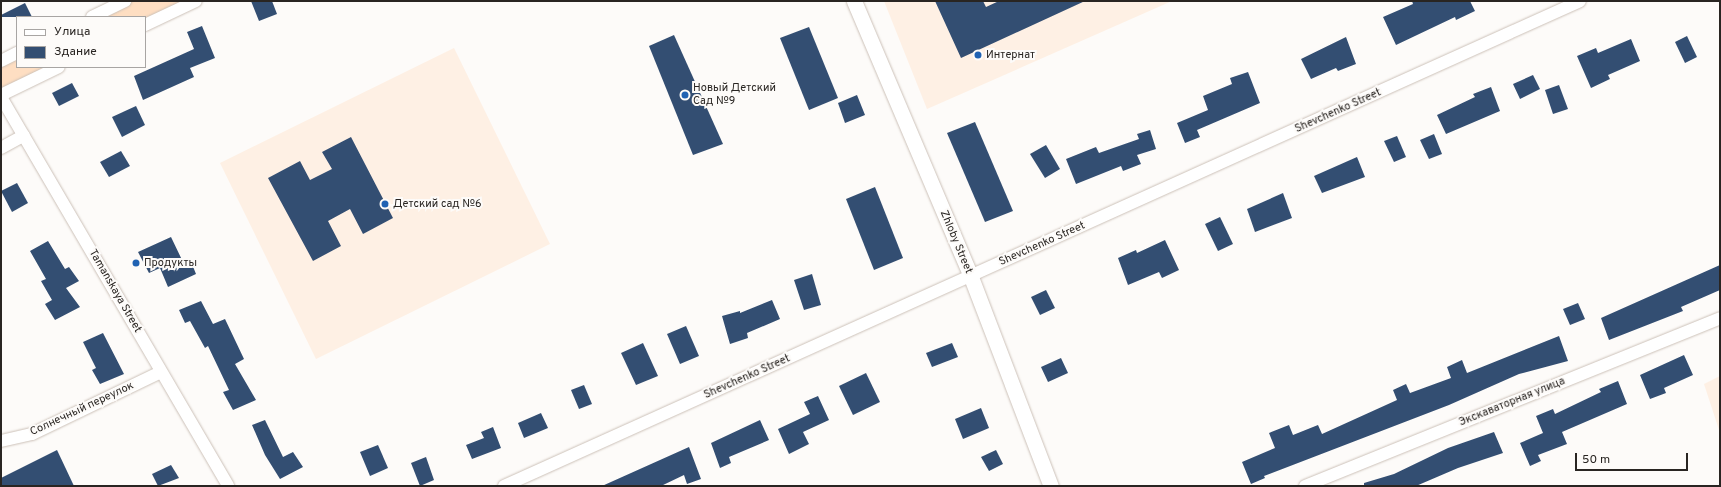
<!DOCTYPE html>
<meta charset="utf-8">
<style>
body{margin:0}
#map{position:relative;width:1721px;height:487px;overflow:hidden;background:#fdfbf9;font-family:Overpass,sans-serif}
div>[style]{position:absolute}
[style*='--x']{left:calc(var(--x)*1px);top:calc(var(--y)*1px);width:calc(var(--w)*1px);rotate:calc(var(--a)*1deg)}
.built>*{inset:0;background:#fef0e4}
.green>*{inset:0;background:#fedec2}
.building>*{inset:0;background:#334e72}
.roads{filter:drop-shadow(0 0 1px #ccc1b8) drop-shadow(0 0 1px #ccc1b8)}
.minor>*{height:12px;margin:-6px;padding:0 6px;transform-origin:6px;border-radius:6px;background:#fff}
.tertiary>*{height:15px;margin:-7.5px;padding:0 7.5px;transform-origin:7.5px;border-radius:7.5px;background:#fff}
.dots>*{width:11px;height:11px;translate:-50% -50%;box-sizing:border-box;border:2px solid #fdfbf9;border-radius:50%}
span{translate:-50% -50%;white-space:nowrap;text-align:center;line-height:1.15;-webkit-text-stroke:4px #fdfbf9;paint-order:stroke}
.poi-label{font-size:11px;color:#292522}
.left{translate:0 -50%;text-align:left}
.street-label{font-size:11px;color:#292522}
.frame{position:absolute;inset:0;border:2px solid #292522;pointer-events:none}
.legend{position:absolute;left:16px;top:16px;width:130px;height:52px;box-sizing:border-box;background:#fdfbf9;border:1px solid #a8a5a3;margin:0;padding:5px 7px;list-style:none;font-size:12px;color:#292522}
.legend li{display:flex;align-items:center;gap:8px;height:20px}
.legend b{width:20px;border:1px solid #a8a5a3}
.scale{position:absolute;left:1575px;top:453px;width:113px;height:18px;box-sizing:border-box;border:2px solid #292522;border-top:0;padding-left:5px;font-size:12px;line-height:14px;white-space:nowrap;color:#292522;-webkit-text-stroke:3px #fdfbf9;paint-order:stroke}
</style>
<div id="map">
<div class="built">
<div style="clip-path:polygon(884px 1px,1172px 1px,927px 109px)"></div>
<div style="clip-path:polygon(454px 48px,550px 244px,316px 359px,220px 163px)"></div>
<div style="clip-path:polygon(1720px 376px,1720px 433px,1704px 384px)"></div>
</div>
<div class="green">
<div style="clip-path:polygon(132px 1px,193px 1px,145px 23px,145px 17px,99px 17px)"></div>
<div style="clip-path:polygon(17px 57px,17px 67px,51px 67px,1px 90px,1px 64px)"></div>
</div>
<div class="building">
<div style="clip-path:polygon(251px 1px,272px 1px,277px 14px,259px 21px)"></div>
<div style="clip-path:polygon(935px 1px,983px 1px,986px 7px,999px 1px,1085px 1px,961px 58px)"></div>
<div style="clip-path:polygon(1412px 1px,1470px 1px,1475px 11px,1456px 20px,1455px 17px,1396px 45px,1383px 17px,1413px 4px)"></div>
<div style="clip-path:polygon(25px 3px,32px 17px,1px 17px,1px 15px)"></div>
<div style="clip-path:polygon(202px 26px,215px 58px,190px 68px,194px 77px,143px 100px,134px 76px,194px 49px,187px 32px)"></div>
<div style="clip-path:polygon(809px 27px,838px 98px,809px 110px,780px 38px)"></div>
<div style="clip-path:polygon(674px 35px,723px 144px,693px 155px,649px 46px)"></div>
<div style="clip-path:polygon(1687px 36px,1697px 57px,1685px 63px,1675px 42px)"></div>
<div style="clip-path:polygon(1346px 37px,1356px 64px,1338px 71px,1336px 68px,1311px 79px,1301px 59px)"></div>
<div style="clip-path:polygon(1631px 39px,1640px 61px,1608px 75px,1610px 79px,1591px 88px,1577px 56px,1596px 48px,1598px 53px)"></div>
<div style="clip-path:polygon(1248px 72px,1260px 103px,1197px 130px,1200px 137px,1185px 143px,1177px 123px,1208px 110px,1203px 96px,1232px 84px,1230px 78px)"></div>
<div style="clip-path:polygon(1533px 75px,1540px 89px,1520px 99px,1513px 84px)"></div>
<div style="clip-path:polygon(72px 83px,79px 96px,59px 106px,52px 93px)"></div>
<div style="clip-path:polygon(1559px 85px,1568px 109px,1553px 114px,1545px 90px)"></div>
<div style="clip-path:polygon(1491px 87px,1500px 111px,1446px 134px,1437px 115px,1475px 97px,1473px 94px)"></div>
<div style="clip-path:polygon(857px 95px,865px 115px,845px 123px,838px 103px)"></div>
<div style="clip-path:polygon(136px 106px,145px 125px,122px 137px,112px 117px)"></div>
<div style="clip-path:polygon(975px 122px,1013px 211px,985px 222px,947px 133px)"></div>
<div style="clip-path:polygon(1150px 130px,1156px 149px,1137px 155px,1141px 164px,1123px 171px,1121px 166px,1076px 184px,1066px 159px,1096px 147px,1099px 153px,1139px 139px,1137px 134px)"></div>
<div style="clip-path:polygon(1434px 134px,1442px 154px,1429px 159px,1420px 140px)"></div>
<div style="clip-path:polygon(1397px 136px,1406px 157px,1394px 162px,1384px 141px)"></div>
<div style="clip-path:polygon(351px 137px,393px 218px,363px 234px,350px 209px,328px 221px,341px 246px,313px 261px,268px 178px,300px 161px,310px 180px,332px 169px,322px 152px)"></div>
<div style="clip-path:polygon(1046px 145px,1060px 169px,1045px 178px,1030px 154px)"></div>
<div style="clip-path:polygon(121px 151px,130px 166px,109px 177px,100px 162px)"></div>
<div style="clip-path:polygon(1357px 157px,1365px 177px,1322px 193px,1314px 176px)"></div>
<div style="clip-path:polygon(17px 183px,28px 203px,12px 212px,1px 191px)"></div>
<div style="clip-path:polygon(875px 187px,903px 258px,874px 270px,846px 199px)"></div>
<div style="clip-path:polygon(1283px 193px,1292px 218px,1255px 232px,1247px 209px)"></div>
<div style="clip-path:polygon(1220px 217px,1233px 244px,1218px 251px,1205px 224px)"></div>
<div style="clip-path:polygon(171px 237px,183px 262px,190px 259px,196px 274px,168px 287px,160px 268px,149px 273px,138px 252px)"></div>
<div style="clip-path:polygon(1165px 240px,1179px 270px,1162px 278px,1159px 272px,1128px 285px,1118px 258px,1136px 250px,1137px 253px)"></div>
<div style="clip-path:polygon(48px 241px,65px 269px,69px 267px,79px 281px,66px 288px,80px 307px,55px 320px,45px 304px,52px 300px,41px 281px,46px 279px,30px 251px)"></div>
<div style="clip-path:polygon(1720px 265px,1720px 290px,1681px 307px,1683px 311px,1609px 340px,1601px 318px)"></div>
<div style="clip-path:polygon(812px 274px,821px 305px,804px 310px,794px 280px)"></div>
<div style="clip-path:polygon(1046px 290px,1055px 308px,1040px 315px,1031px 297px)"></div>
<div style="clip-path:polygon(772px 300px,780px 319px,747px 333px,748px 338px,730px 344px,722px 316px,740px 311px,740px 313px)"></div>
<div style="clip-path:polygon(201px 301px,213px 324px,225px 319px,244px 359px,235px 364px,256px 400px,233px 410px,223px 392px,229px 390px,208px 346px,205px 348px,190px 321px,185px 323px,179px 310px)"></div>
<div style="clip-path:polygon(1578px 303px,1585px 319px,1570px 325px,1563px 309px)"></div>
<div style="clip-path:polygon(686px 326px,699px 356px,680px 364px,667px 334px)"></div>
<div style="clip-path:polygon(103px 333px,124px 374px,100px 384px,92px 370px,96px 368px,83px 342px)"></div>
<div style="clip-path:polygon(1559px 336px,1568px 361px,1519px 374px,1449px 405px,1264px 476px,1265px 478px,1251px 484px,1242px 462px,1275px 448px,1269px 433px,1289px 425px,1293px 435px,1318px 425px,1322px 434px,1397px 400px,1393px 390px,1406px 384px,1410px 393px,1451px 378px,1447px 367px,1462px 360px,1467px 373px)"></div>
<div style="clip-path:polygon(643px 343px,658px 376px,636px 385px,621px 353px)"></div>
<div style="clip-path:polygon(952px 343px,958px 357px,932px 367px,926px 353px)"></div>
<div style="clip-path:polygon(1684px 355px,1693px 375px,1664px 388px,1666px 393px,1650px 399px,1640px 375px)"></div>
<div style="clip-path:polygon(1061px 358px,1068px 373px,1048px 382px,1041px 367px)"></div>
<div style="clip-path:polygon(866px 373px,880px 402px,853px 415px,839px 386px)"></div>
<div style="clip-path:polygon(1618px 381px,1627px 404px,1562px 432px,1567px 444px,1538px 455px,1541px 461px,1530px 466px,1520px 443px,1543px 433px,1536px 416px,1553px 409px,1555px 414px,1601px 392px,1599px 389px)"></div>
<div style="clip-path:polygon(584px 385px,592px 404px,579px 409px,571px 390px)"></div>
<div style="clip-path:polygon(818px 396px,829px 420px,803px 432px,809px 444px,789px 454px,778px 429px,810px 414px,804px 402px)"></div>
<div style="clip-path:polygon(981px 408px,989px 428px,963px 439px,955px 419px)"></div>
<div style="clip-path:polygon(541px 413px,548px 428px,524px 438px,518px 423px)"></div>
<div style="clip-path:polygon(265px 420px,283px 457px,293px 452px,303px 467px,280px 479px,265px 455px,252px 425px)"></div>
<div style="clip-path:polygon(760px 420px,769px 440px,729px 457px,731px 463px,720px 468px,711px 443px)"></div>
<div style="clip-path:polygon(493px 427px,501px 448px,472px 459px,466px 445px,484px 438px,481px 432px)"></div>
<div style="clip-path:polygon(1494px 432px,1503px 453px,1458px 468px,1416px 486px,1364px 486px,1364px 483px,1394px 474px,1448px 448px)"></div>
<div style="clip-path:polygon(378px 445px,388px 468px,370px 476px,360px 452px)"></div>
<div style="clip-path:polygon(689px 447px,701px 479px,687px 484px,684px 475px,661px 486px,602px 486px)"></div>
<div style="clip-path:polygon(57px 450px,74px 486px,1px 486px,1px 478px)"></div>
<div style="clip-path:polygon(996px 450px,1003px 464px,989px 471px,981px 457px)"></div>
<div style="clip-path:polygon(426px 457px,434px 480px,420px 486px,411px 463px)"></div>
<div style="clip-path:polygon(171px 465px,179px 478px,158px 486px,152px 474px)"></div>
</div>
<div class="roads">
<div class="minor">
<div style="--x:92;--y:17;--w:37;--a:-26"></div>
<div style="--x:145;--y:25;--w:56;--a:-25.2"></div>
<div style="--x:1;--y:61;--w:18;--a:-27"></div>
<div style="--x:1;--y:95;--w:64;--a:-25.8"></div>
<div style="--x:1;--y:97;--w:450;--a:59.7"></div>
<div style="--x:1;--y:148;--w:26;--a:-29"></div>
<div style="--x:1;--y:441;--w:32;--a:-13"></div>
<div style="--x:32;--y:434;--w:143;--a:-25.7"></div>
<div style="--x:504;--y:486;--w:1180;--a:-24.26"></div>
<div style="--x:1305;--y:486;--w:448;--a:-22"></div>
</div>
<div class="tertiary">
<div style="--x:854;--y:1;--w:300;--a:67"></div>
<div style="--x:971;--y:277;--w:224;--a:69.1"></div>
</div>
</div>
<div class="dots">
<div style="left:978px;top:55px;background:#2062b3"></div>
<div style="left:685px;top:95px;background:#2062b3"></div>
<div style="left:385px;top:204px;background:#2062b3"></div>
<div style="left:136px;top:263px;background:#2062b3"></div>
</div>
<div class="poi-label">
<span class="left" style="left:986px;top:55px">Интернат</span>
<span class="left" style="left:693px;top:95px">Новый Детский<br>Сад №9</span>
<span class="left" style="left:393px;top:204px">Детский сад №6</span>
<span class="left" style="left:144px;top:263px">Продукты</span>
</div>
<div class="street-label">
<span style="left:1338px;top:111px;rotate:-24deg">Shevchenko Street</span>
<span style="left:956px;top:242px;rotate:67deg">Zhloby Street</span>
<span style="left:1042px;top:244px;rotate:-24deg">Shevchenko Street</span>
<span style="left:115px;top:291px;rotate:60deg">Tamanskaya Street</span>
<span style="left:747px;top:377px;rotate:-24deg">Shevchenko Street</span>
<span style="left:1512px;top:402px;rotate:-22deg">Экскаваторная улица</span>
<span style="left:82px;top:409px;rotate:-25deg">Солнечный переулок</span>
</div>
<div class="frame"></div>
<ul class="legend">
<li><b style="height:5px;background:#fff"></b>Улица</li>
<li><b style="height:11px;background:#334e72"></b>Здание</li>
</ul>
<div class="scale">50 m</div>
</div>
